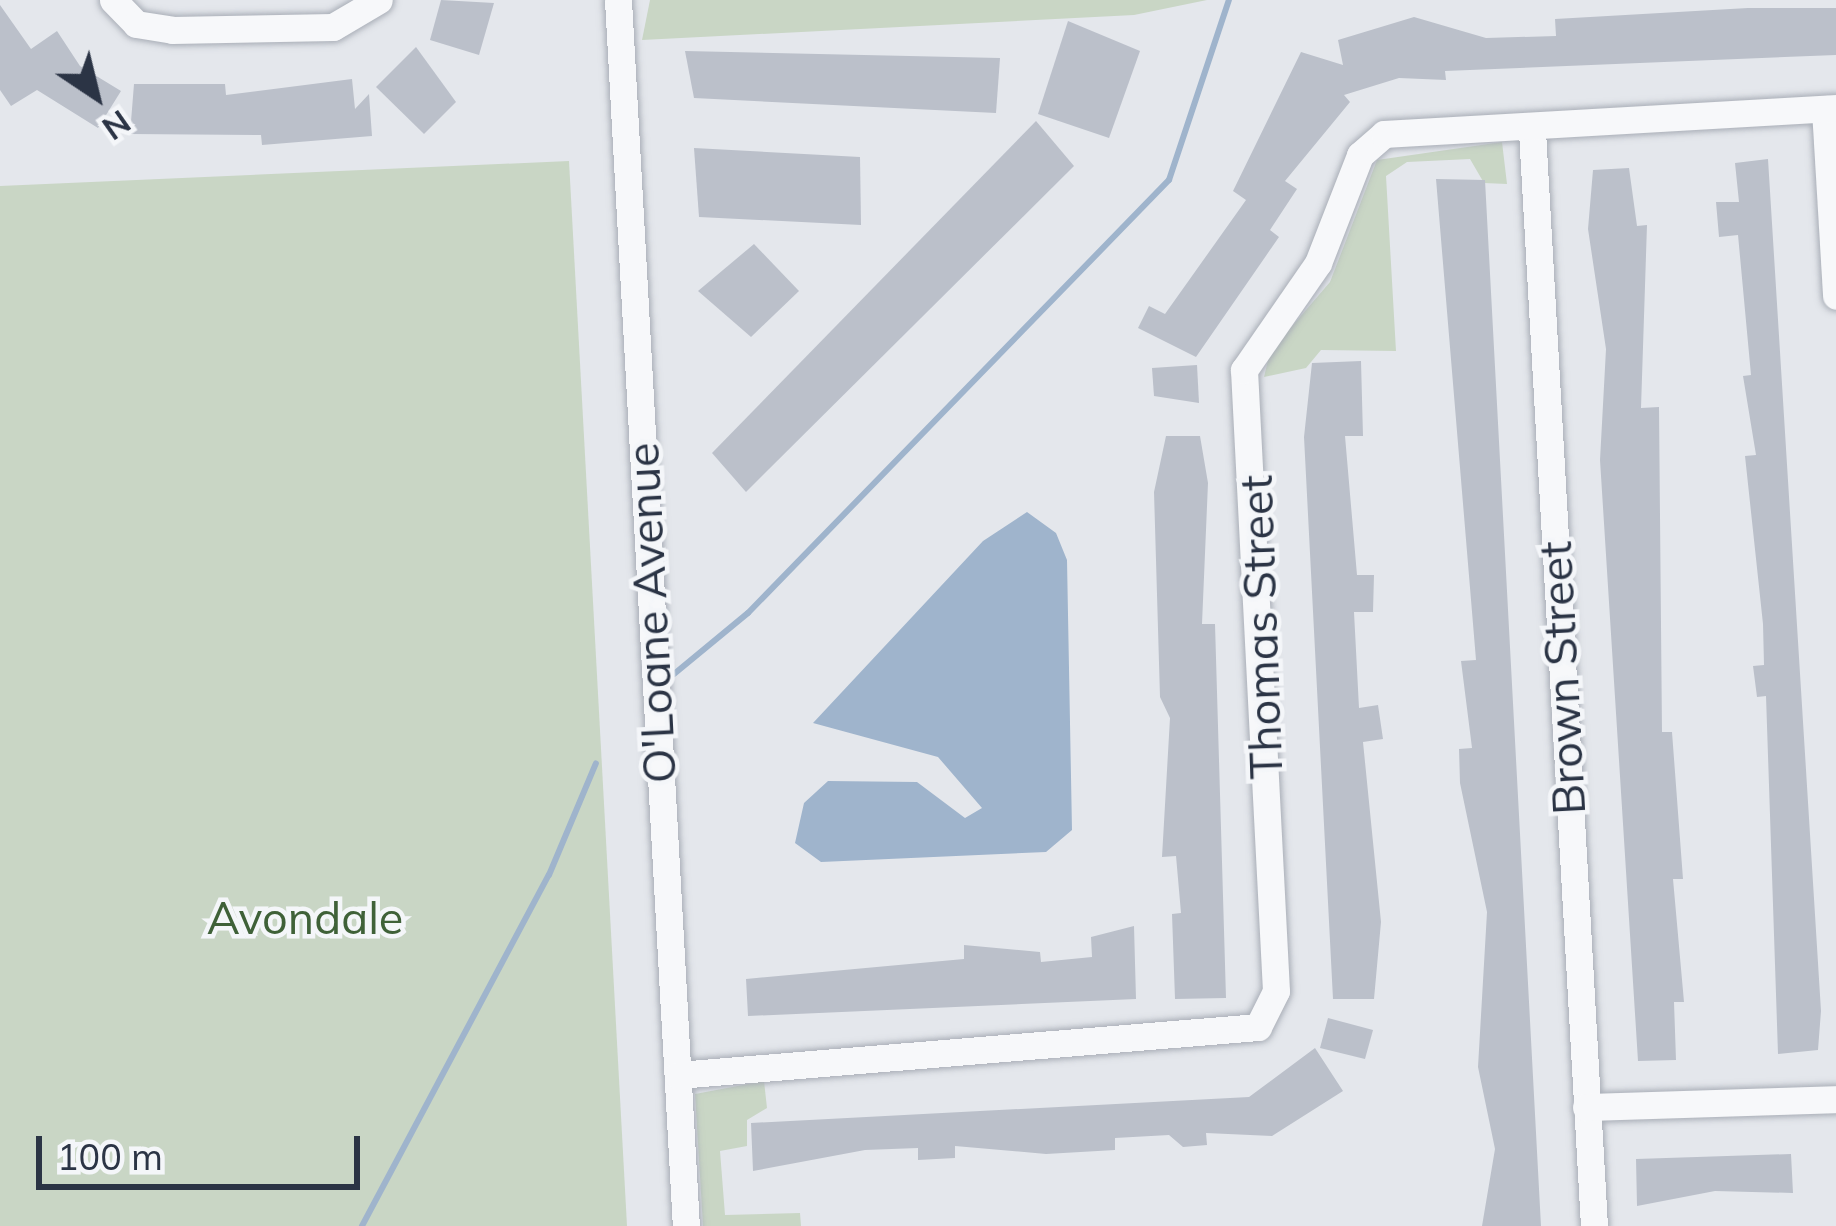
<!DOCTYPE html>
<style>
body{margin:0}
#map{position:relative;width:1836px;height:1226px;overflow:hidden;background:#e4e7ec;font-family:Mulish,sans-serif}
div>[style]{position:absolute}
[style*='--x']{left:calc(var(--x)*1px);top:calc(var(--y)*1px);width:calc(var(--w)*1px);rotate:calc(var(--a)*1deg)}
.green>*{inset:0;background:#c9d6c5}
.water>*{inset:0;background:#9fb4cc}
.stream>*{height:6px;margin:-3px;padding:0 3px;transform-origin:3px;border-radius:3px;background:#9fb4cc}
.building>*{inset:0;background:#bbc0ca}
.roads{filter:drop-shadow(0 0 3px #a9aeb7) drop-shadow(0 0 3px #a9aeb7)}
.minor>*{height:27px;margin:-13.5px;padding:0 13.5px;transform-origin:13.5px;border-radius:13.5px;background:#f7f8fa}
span{translate:-50% -50%;white-space:nowrap;text-align:center;line-height:1.15;-webkit-text-stroke:9px #f4f6f9;paint-order:stroke}
.street-label{font-size:45px;color:#2b3445}
.park-label{font-size:45px;color:#3f6138}
.north{position:absolute;left:36px;top:36px;width:120px;height:120px;-webkit-text-stroke:9px #f4f6f9;paint-order:stroke;rotate:145deg;font-size:33px;font-weight:700;line-height:48px;text-align:center;color:#2b3445}
.north::after{content:'';display:block;margin:auto;width:42px;height:54px;background:#2b3445;clip-path:polygon(50% 0,100% 100%,50% 72%,0 100%)}
.scale{position:absolute;left:36px;top:1136px;width:324px;height:54px;box-sizing:border-box;border:6px solid #2b3445;border-top:0;padding-left:15px;font-size:36px;line-height:42px;white-space:nowrap;color:#2b3445;-webkit-text-stroke:9px #f4f6f9;paint-order:stroke}
</style>
<div id="map">
<div class="green">
<div style="clip-path:polygon(650px 0,1207px 0,1134px 15px,642px 40px)"></div>
<div style="clip-path:polygon(1502px 142px,1507px 184px,1484px 183px,1470px 159px,1407px 162px,1386px 176px,1396px 351px,1321px 350px,1306px 368px,1264px 377px,1270px 352px,1330px 282px,1377px 160px)"></div>
<div style="clip-path:polygon(569px 161px,627px 1226px,0 1226px,0 186px)"></div>
<div style="clip-path:polygon(764px 1081px,767px 1108px,747px 1120px,747px 1146px,720px 1151px,725px 1215px,800px 1213px,801px 1226px,703px 1226px,695px 1094px)"></div>
</div>
<div class="water">
<div style="clip-path:polygon(1027px 512px,1056px 533px,1067px 560px,1072px 830px,1046px 852px,821px 862px,795px 843px,804px 803px,828px 781px,917px 782px,965px 818px,982px 808px,938px 757px,813px 723px,983px 541px)"></div>
</div>
<div class="stream">
<div style="--x:674;--y:674;--w:96;--a:-39.5"></div>
<div style="--x:748;--y:613;--w:604;--a:-45.81"></div>
<div style="--x:1169;--y:180;--w:190;--a:-71.6"></div>
<div style="--x:362;--y:1226;--w:398;--a:-62"></div>
<div style="--x:549;--y:875;--w:121;--a:-67.2"></div>
</div>
<div class="building">
<div style="clip-path:polygon(441px 0,494px 3px,479px 55px,430px 40px)"></div>
<div style="clip-path:polygon(0 5px,31px 49px,57px 31px,80px 66px,121px 91px,98px 128px,37px 90px,11px 106px,0 90px)"></div>
<div style="clip-path:polygon(1748px 8px,1836px 8px,1836px 55px,1445px 71px,1446px 80px,1399px 78px,1344px 95px,1350px 102px,1285px 181px,1297px 189px,1270px 230px,1279px 237px,1196px 357px,1138px 328px,1149px 306px,1165px 314px,1246px 200px,1233px 191px,1301px 52px,1343px 65px,1338px 40px,1414px 17px,1486px 38px,1556px 36px,1555px 19px)"></div>
<div style="clip-path:polygon(1068px 21px,1140px 51px,1109px 138px,1038px 114px)"></div>
<div style="clip-path:polygon(416px 47px,456px 102px,424px 134px,376px 87px)"></div>
<div style="clip-path:polygon(685px 51px,1000px 58px,996px 113px,694px 98px)"></div>
<div style="clip-path:polygon(352px 79px,355px 109px,369px 94px,372px 136px,262px 145px,261px 135px,130px 134px,134px 84px,225px 84px,226px 95px)"></div>
<div style="clip-path:polygon(1036px 121px,1074px 166px,746px 492px,712px 453px)"></div>
<div style="clip-path:polygon(694px 148px,860px 157px,861px 225px,699px 217px)"></div>
<div style="clip-path:polygon(1768px 159px,1821px 1011px,1818px 1050px,1778px 1054px,1766px 696px,1757px 697px,1753px 666px,1764px 665px,1763px 624px,1745px 456px,1756px 455px,1743px 376px,1751px 375px,1738px 235px,1719px 237px,1716px 202px,1739px 202px,1735px 163px)"></div>
<div style="clip-path:polygon(1629px 168px,1637px 226px,1647px 225px,1641px 408px,1659px 407px,1662px 732px,1672px 732px,1683px 879px,1673px 879px,1684px 1002px,1674px 1002px,1676px 1060px,1638px 1061px,1600px 460px,1606px 349px,1588px 229px,1593px 170px)"></div>
<div style="clip-path:polygon(1436px 179px,1485px 180px,1541px 1226px,1482px 1226px,1495px 1149px,1478px 1067px,1487px 912px,1460px 783px,1459px 749px,1472px 748px,1461px 661px,1476px 660px)"></div>
<div style="clip-path:polygon(754px 244px,799px 291px,751px 337px,698px 291px)"></div>
<div style="clip-path:polygon(1361px 361px,1363px 436px,1345px 436px,1357px 575px,1374px 575px,1373px 612px,1354px 612px,1359px 708px,1378px 705px,1383px 739px,1363px 742px,1381px 922px,1374px 999px,1333px 999px,1304px 437px,1312px 363px)"></div>
<div style="clip-path:polygon(1197px 365px,1199px 403px,1154px 396px,1152px 368px)"></div>
<div style="clip-path:polygon(1166px 436px,1200px 436px,1208px 483px,1202px 624px,1215px 624px,1226px 998px,1175px 999px,1172px 914px,1181px 913px,1176px 856px,1162px 857px,1170px 718px,1160px 697px,1154px 492px)"></div>
<div style="clip-path:polygon(1134px 926px,1136px 999px,748px 1016px,746px 979px,964px 959px,964px 945px,1040px 952px,1041px 962px,1092px 957px,1091px 937px)"></div>
<div style="clip-path:polygon(1328px 1018px,1373px 1030px,1365px 1059px,1320px 1048px)"></div>
<div style="clip-path:polygon(1315px 1048px,1343px 1091px,1272px 1136px,1206px 1133px,1207px 1145px,1183px 1147px,1169px 1135px,1115px 1138px,1115px 1150px,1046px 1154px,955px 1146px,955px 1158px,918px 1160px,918px 1148px,865px 1150px,753px 1171px,751px 1123px,1249px 1097px)"></div>
<div style="clip-path:polygon(1791px 1154px,1793px 1193px,1715px 1191px,1637px 1206px,1636px 1159px)"></div>
</div>
<div class="roads">
<div class="minor">
<div style="--x:113;--y:0;--w:33;--a:46"></div>
<div style="--x:136;--y:24;--w:36;--a:9"></div>
<div style="--x:172;--y:30;--w:161;--a:-1.1"></div>
<div style="--x:333;--y:27;--w:53;--a:-30.4"></div>
<div style="--x:618;--y:0;--w:1228;--a:86.83"></div>
<div style="--x:1825;--y:109;--w:187;--a:86.6"></div>
<div style="--x:1532;--y:131;--w:1097;--a:86.76"></div>
<div style="--x:678;--y:1075;--w:582;--a:-4.73"></div>
<div style="--x:1258;--y:1027;--w:40;--a:-63.4"></div>
<div style="--x:1276;--y:991;--w:622;--a:-92.95"></div>
<div style="--x:1244;--y:370;--w:130;--a:-55.3"></div>
<div style="--x:1318;--y:263;--w:116;--a:-68.7"></div>
<div style="--x:1360;--y:155;--w:32;--a:-41"></div>
<div style="--x:1384;--y:134;--w:453;--a:-3.3"></div>
<div style="--x:1586;--y:1107;--w:250;--a:-1.8"></div>
</div>
</div>
<div class="street-label">
<span style="left:651px;top:613px;rotate:-93deg">O'Loane Avenue</span>
<span style="left:1261px;top:627px;rotate:-92deg">Thomas Street</span>
<span style="left:1562px;top:678px;rotate:-93deg">Brown Street</span>
</div>
<div class="park-label">
<span style="left:305px;top:918px">Avondale</span>
</div>
<div class="north">N</div>
<div class="scale">100 m</div>
</div>
